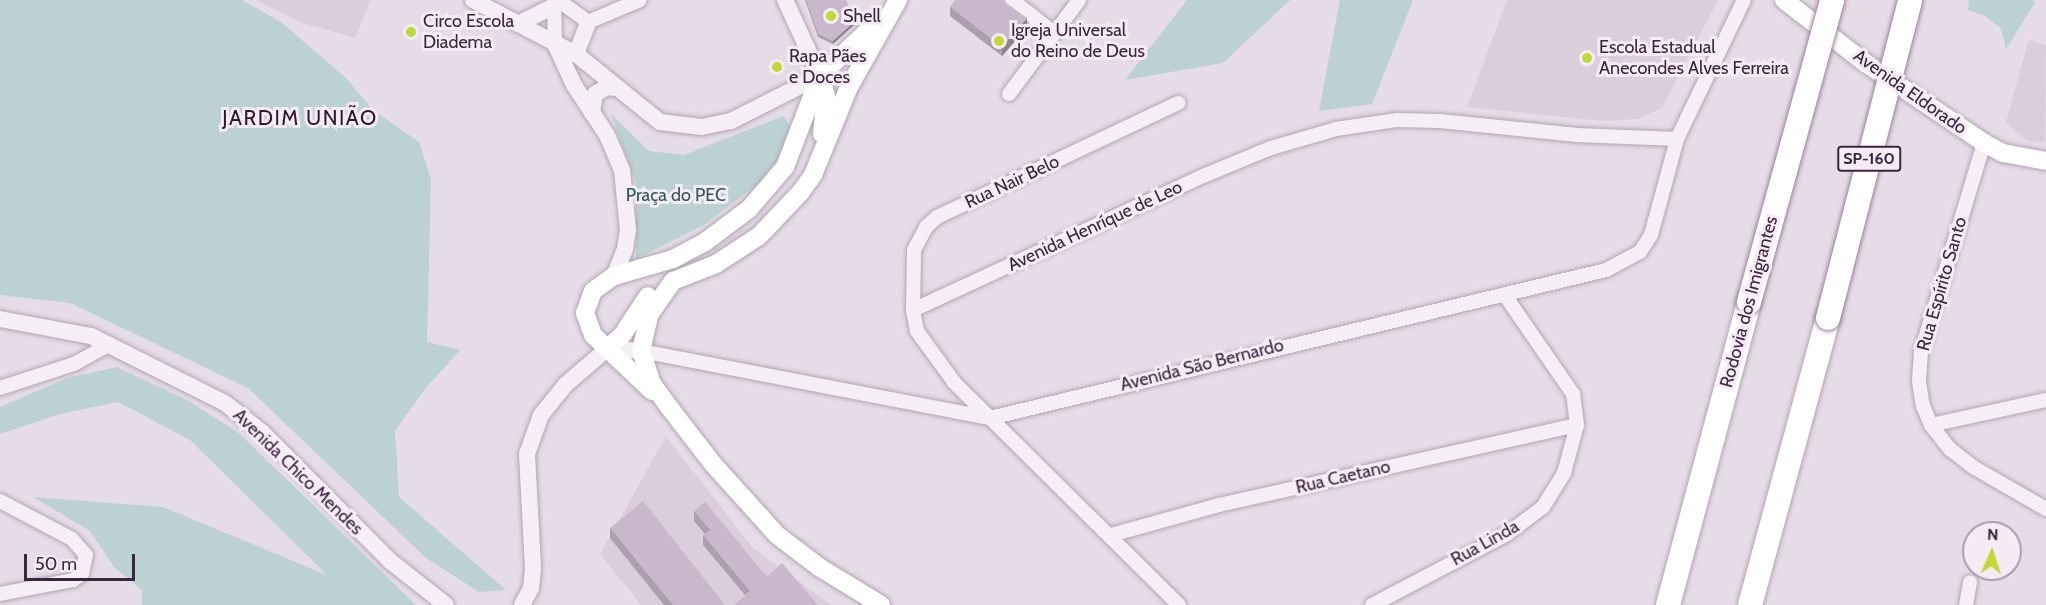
<!DOCTYPE html>
<meta charset="utf-8">
<style>
body{margin:0}
#map{position:relative;width:2046px;height:605px;overflow:hidden;background:#e6dce7;font-family:Cabin,sans-serif}
div>[style]{position:absolute}
[style*='--x']{left:calc(var(--x)*1px);top:calc(var(--y)*1px);width:calc(var(--w)*1px);rotate:calc(var(--a)*1deg)}
.built>*{inset:0;background:#dccddd}
.green>*{inset:0;background:#bcd1d2}
.roads{filter:drop-shadow(0 0 2px #b3a5b5) drop-shadow(0 0 2px #b3a5b5)}
.minor>*{height:14px;margin:-7px;padding:0 7px;transform-origin:7px;border-radius:7px;background:#f5eff5}
.tertiary>*{height:16px;margin:-8px;padding:0 8px;transform-origin:8px;border-radius:8px;background:#f5eff5}
.secondary>*{height:18px;margin:-9px;padding:0 9px;transform-origin:9px;border-radius:9px;background:#fff}
.motorway>*{height:24px;margin:-12px;padding:0 12px;transform-origin:12px;border-radius:12px;background:#fff}
.bridges{filter:drop-shadow(0 0 2px #9d829f) drop-shadow(0 0 2px #9d829f)}
.motorway-bridge>*{height:24px;margin:-12px;padding:0 12px;transform-origin:12px;border-radius:12px;background:#fff}
.wall>*{inset:0;background:#ad9eaf}
.shaded-wall>*{inset:0;background:#8d818e}
.building>*{inset:0;background:#c9b8cb}
.dots>*{width:16px;height:16px;translate:-50% -50%;box-sizing:border-box;border:3px solid #f4ebf5;border-radius:50%}
span{translate:-50% -50%;white-space:nowrap;text-align:center;line-height:1.15;-webkit-text-stroke:6px #f4ebf5;paint-order:stroke}
.shield-label span{padding:2px 4px;background:#f4ebf5;border:2px solid;border-radius:4px;-webkit-text-stroke-width:0}
.shield-label{font-size:16px;color:#3d243f;font-weight:700}
.poi-label{font-size:18px;color:#3d243f}
.left{translate:0 -50%;text-align:left}
.street-label{font-size:18px;color:#3d243f}
.park-label{font-size:18px;color:#30565c}
.quarter-label{font-size:21px;color:#2f172f;letter-spacing:1.5px}
.north{position:absolute;left:1962px;top:521px;width:60px;height:60px;box-sizing:border-box;background:#f4ebf5;border:2px solid #ab9bac;border-radius:50%;rotate:3deg;font-size:16px;font-weight:700;line-height:24px;text-align:center;color:#3d243f}
.north::after{content:'';display:block;margin:auto;width:21px;height:27px;background:#beda33;clip-path:polygon(50% 0,100% 100%,50% 72%,0 100%)}
.scale{position:absolute;left:24px;top:554px;width:111px;height:27px;box-sizing:border-box;border:3px solid #3d243f;border-top:0;padding-left:8px;font-size:18px;line-height:21px;white-space:nowrap;color:#3d243f;-webkit-text-stroke:4px #f4ebf5;paint-order:stroke}
</style>
<div id="map">
<div class="built">
<div style="clip-path:polygon(255px 0,371px 0,355px 38px,300px 22px)"></div>
<div style="clip-path:polygon(1507px 0,1718px 0,1662px 108px,1639px 119px,1602px 121px,1467px 107px)"></div>
<div style="clip-path:polygon(2029px 39px,2046px 46px,2045px 142px,2027px 141px,2006px 122px)"></div>
<div style="clip-path:polygon(666px 436px,752px 547px,831px 605px,641px 605px,600px 554px)"></div>
</div>
<div class="green">
<div style="clip-path:polygon(0 0,242px 0,281px 22px,346px 78px,373px 110px,419px 142px,431px 179px,427px 342px,460px 350px,424px 390px,395px 431px,399px 497px,506px 590px,479px 592px,426px 558px,248px 388px,70px 303px,0 295px)"></div>
<div style="clip-path:polygon(1187px 0,1290px 0,1223px 63px,1125px 80px)"></div>
<div style="clip-path:polygon(1340px 0,1413px 0,1372px 104px,1319px 111px)"></div>
<div style="clip-path:polygon(1969px 0,2033px 0,2035px 3px,2006px 49px,2001px 28px,1985px 16px,1968px 10px)"></div>
<div style="clip-path:polygon(611px 114px,649px 151px,684px 155px,783px 116px,791px 127px,776px 162px,760px 182px,704px 225px,636px 259px,636px 182px)"></div>
<div style="clip-path:polygon(117px 367px,187px 400px,239px 433px,416px 605px,142px 605px,142px 590px,114px 567px,90px 531px,33px 497px,163px 507px,327px 575px,190px 440px,118px 402px,60px 414px,0 434px,0 407px,67px 378px)"></div>
</div>
<div class="roads">
<div class="minor">
<div style="--x:554;--y:0;--w:44;--a:88.7"></div>
<div style="--x:558;--y:0;--w:37;--a:36"></div>
<div style="--x:588;--y:22;--w:56;--a:-22.9"></div>
<div style="--x:1012;--y:0;--w:52;--a:38"></div>
<div style="--x:1009;--y:94;--w:117;--a:-53.3"></div>
<div style="--x:1984;--y:143;--w:218;--a:106.8"></div>
<div style="--x:1921;--y:352;--w:30;--a:94"></div>
<div style="--x:1919;--y:382;--w:24;--a:81"></div>
<div style="--x:1923;--y:406;--w:21;--a:67"></div>
<div style="--x:1931;--y:425;--w:31;--a:52"></div>
<div style="--x:1950;--y:449;--w:29;--a:38"></div>
<div style="--x:1973;--y:467;--w:84;--a:29.9"></div>
<div style="--x:913;--y:310;--w:60;--a:-89"></div>
<div style="--x:914;--y:250;--w:26;--a:-62"></div>
<div style="--x:926;--y:227;--w:15;--a:-42"></div>
<div style="--x:937;--y:217;--w:267;--a:-25.3"></div>
<div style="--x:641;--y:351;--w:355;--a:10.9"></div>
<div style="--x:990;--y:418;--w:634;--a:-13.51"></div>
<div style="--x:1606;--y:270;--w:38;--a:-28"></div>
<div style="--x:1640;--y:252;--w:20;--a:-57"></div>
<div style="--x:1651;--y:235;--w:99;--a:-74.8"></div>
<div style="--x:1677;--y:139;--w:154;--a:-64.3"></div>
<div style="--x:0;--y:388;--w:78;--a:-18"></div>
<div style="--x:74;--y:364;--w:41;--a:-29.1"></div>
<div style="--x:1931;--y:425;--w:118;--a:-12.3"></div>
<div style="--x:0;--y:501;--w:81;--a:27.8"></div>
<div style="--x:72;--y:539;--w:21;--a:49"></div>
<div style="--x:86;--y:555;--w:19;--a:102"></div>
<div style="--x:82;--y:574;--w:11;--a:146"></div>
<div style="--x:73;--y:580;--w:74;--a:169.1"></div>
<div style="--x:1111;--y:535;--w:112;--a:-15.5"></div>
<div style="--x:1219;--y:505;--w:367;--a:-12.6"></div>
<div style="--x:1179;--y:605;--w:317;--a:-135.3"></div>
<div style="--x:954;--y:382;--w:63;--a:-126"></div>
<div style="--x:917;--y:331;--w:21;--a:-101"></div>
<div style="--x:913;--y:310;--w:319;--a:-24.8"></div>
<div style="--x:1203;--y:176;--w:74;--a:-22.4"></div>
<div style="--x:1271;--y:148;--w:68;--a:-16.3"></div>
<div style="--x:1336;--y:129;--w:62;--a:-8.4"></div>
<div style="--x:1397;--y:120;--w:43;--a:1.3"></div>
<div style="--x:1440;--y:121;--w:138;--a:5.8"></div>
<div style="--x:1577;--y:135;--w:100;--a:2.3"></div>
<div style="--x:1372;--y:605;--w:153;--a:-27.7"></div>
<div style="--x:1507;--y:534;--w:45;--a:-36.9"></div>
<div style="--x:1543;--y:507;--w:40;--a:-58"></div>
<div style="--x:1564;--y:473;--w:50;--a:-74.8"></div>
<div style="--x:1577;--y:425;--w:31;--a:-97"></div>
<div style="--x:1573;--y:394;--w:118;--a:-124.6"></div>
<div style="--x:1966;--y:605;--w:23;--a:-80"></div>
</div>
<div class="tertiary">
<div style="--x:473;--y:0;--w:116;--a:27.7"></div>
<div style="--x:576;--y:54;--w:108;--a:39"></div>
<div style="--x:660;--y:122;--w:42;--a:6.8"></div>
<div style="--x:702;--y:127;--w:30;--a:-12"></div>
<div style="--x:731;--y:121;--w:100;--a:-26.8"></div>
<div style="--x:820;--y:76;--w:84;--a:-114.7"></div>
<div style="--x:518;--y:24;--w:40;--a:-26.6"></div>
<div style="--x:555;--y:44;--w:45;--a:65.1"></div>
<div style="--x:574;--y:85;--w:60;--a:56.6"></div>
<div style="--x:607;--y:135;--w:38;--a:67"></div>
<div style="--x:622;--y:170;--w:60;--a:84.3"></div>
<div style="--x:628;--y:230;--w:19;--a:99"></div>
<div style="--x:625;--y:249;--w:29;--a:112"></div>
<div style="--x:576;--y:54;--w:34;--a:-69"></div>
<div style="--x:592;--y:113;--w:19;--a:-81"></div>
<div style="--x:595;--y:94;--w:14;--a:-30"></div>
<div style="--x:607;--y:87;--w:10;--a:6"></div>
<div style="--x:0;--y:319;--w:93;--a:10.6"></div>
<div style="--x:91;--y:336;--w:150;--a:26.6"></div>
<div style="--x:225;--y:403;--w:48;--a:38.3"></div>
<div style="--x:263;--y:433;--w:180;--a:45.2"></div>
<div style="--x:390;--y:561;--w:71;--a:38.2"></div>
<div style="--x:522;--y:605;--w:19;--a:-62"></div>
<div style="--x:531;--y:588;--w:20;--a:-84"></div>
<div style="--x:533;--y:568;--w:114;--a:-93"></div>
<div style="--x:527;--y:454;--w:41;--a:-70.3"></div>
<div style="--x:541;--y:415;--w:38;--a:-51"></div>
<div style="--x:565;--y:385;--w:55;--a:-40.6"></div>
<div style="--x:607;--y:349;--w:34;--a:3"></div>
</div>
<div class="secondary">
<div style="--x:1784;--y:0;--w:101;--a:37.8"></div>
<div style="--x:1864;--y:62;--w:145;--a:34"></div>
<div style="--x:1984;--y:143;--w:21;--a:28"></div>
<div style="--x:2003;--y:153;--w:44;--a:10.5"></div>
<div style="--x:820;--y:76;--w:21;--a:73"></div>
<div style="--x:826;--y:96;--w:38;--a:96"></div>
<div style="--x:607;--y:349;--w:22;--a:-43"></div>
<div style="--x:623;--y:334;--w:45;--a:-56.7"></div>
<div style="--x:652;--y:391;--w:81;--a:-136.5"></div>
<div style="--x:593;--y:335;--w:23;--a:-110"></div>
<div style="--x:585;--y:313;--w:23;--a:-70"></div>
<div style="--x:593;--y:291;--w:26;--a:-36"></div>
<div style="--x:614;--y:276;--w:61;--a:-16.1"></div>
<div style="--x:673;--y:259;--w:36;--a:-28"></div>
<div style="--x:705;--y:242;--w:55;--a:-36.9"></div>
<div style="--x:749;--y:209;--w:55;--a:-49.4"></div>
<div style="--x:785;--y:167;--w:97;--a:-69"></div>
<div style="--x:820;--y:76;--w:81;--a:-43.5"></div>
<div style="--x:881;--y:605;--w:73;--a:-148.5"></div>
<div style="--x:819;--y:567;--w:53;--a:-142.7"></div>
<div style="--x:777;--y:535;--w:96;--a:-132"></div>
<div style="--x:713;--y:464;--w:72;--a:-127.7"></div>
<div style="--x:669;--y:407;--w:29;--a:-126"></div>
<div style="--x:652;--y:384;--w:35;--a:-108"></div>
<div style="--x:641;--y:351;--w:37;--a:-77"></div>
<div style="--x:649;--y:315;--w:42;--a:-54.8"></div>
<div style="--x:673;--y:281;--w:46;--a:-21.6"></div>
<div style="--x:716;--y:264;--w:51;--a:-33.1"></div>
<div style="--x:759;--y:236;--w:59;--a:-46.4"></div>
<div style="--x:800;--y:193;--w:22;--a:-54"></div>
<div style="--x:813;--y:175;--w:95;--a:-67.8"></div>
<div style="--x:849;--y:87;--w:100;--a:-60.6"></div>
</div>
<div class="motorway">
<div style="--x:1668;--y:605;--w:314;--a:-75"></div>
<div style="--x:1750;--y:605;--w:297;--a:-74.8"></div>
</div>
</div>
<div class="bridges">
<div class="motorway-bridge">
<div style="--x:1749;--y:302;--w:313;--a:-74.6"></div>
<div style="--x:1828;--y:318;--w:328;--a:-75.5"></div>
</div>
</div>
<div class="wall">
<div style="clip-path:polygon(805px 0,846px 0,855px 24px,833px 44px,818px 37px)"></div>
<div style="clip-path:polygon(950px 7px,1027px 27px,1002px 56px,950px 16px)"></div>
<div style="clip-path:polygon(694px 511px,767px 577px,745px 595px,703px 545px,703px 535px,705px 534px,694px 521px)"></div>
<div style="clip-path:polygon(610px 528px,725px 605px,664px 605px,610px 538px)"></div>
</div>
<div class="shaded-wall">
<div style="clip-path:polygon(1027px 18px,1027px 27px,1002px 56px,1002px 47px)"></div>
<div style="clip-path:polygon(855px 21px,855px 24px,833px 44px,833px 41px)"></div>
</div>
<div class="building">
<div style="clip-path:polygon(806px 0,846px 0,855px 21px,833px 41px,818px 34px)"></div>
<div style="clip-path:polygon(955px 0,1002px 0,1027px 18px,1002px 47px,950px 7px)"></div>
<div style="clip-path:polygon(643px 501px,725px 605px,673px 605px,610px 528px)"></div>
<div style="clip-path:polygon(705px 502px,767px 577px,782px 563px,818px 605px,734px 605px,750px 591px,703px 535px,710px 530px,694px 511px)"></div>
</div>
<div class="dots">
<div style="left:831px;top:16px;background:#beda33"></div>
<div style="left:411px;top:32px;background:#beda33"></div>
<div style="left:999px;top:41px;background:#beda33"></div>
<div style="left:1587px;top:58px;background:#beda33"></div>
<div style="left:777px;top:67px;background:#beda33"></div>
</div>
<div class="shield-label">
<span style="left:1869px;top:159px">SP-160</span>
</div>
<div class="poi-label">
<span class="left" style="left:843px;top:16px">Shell</span>
<span class="left" style="left:423px;top:32px">Circo Escola<br>Diadema</span>
<span class="left" style="left:1011px;top:41px">Igreja Universal<br>do Reino de Deus</span>
<span class="left" style="left:1599px;top:58px">Escola Estadual<br>Anecondes Alves Ferreira</span>
<span class="left" style="left:789px;top:67px">Rapa Pães<br>e Doces</span>
</div>
<div class="street-label">
<span style="left:1910px;top:92px;rotate:35deg">Avenida Eldorado</span>
<span style="left:1012px;top:182px;rotate:-25deg">Rua Nair Belo</span>
<span style="left:1095px;top:226px;rotate:-25deg">Avenida Henríque de Leo</span>
<span style="left:1942px;top:284px;rotate:-74deg">Rua Espírito Santo</span>
<span style="left:1749px;top:302px;rotate:-75deg">Rodovia dos Imigrantes</span>
<span style="left:1202px;top:365px;rotate:-14deg">Avenida São Bernardo</span>
<span style="left:298px;top:472px;rotate:44deg">Avenida Chico Mendes</span>
<span style="left:1343px;top:477px;rotate:-13deg">Rua Caetano</span>
<span style="left:1485px;top:543px;rotate:-29deg">Rua Linda</span>
</div>
<div class="park-label">
<span style="left:676px;top:195px">Praça do PEC</span>
</div>
<div class="quarter-label">
<span style="left:300px;top:118px">JARDIM UNIÃO</span>
</div>
<div class="north">N</div>
<div class="scale">50 m</div>
</div>
